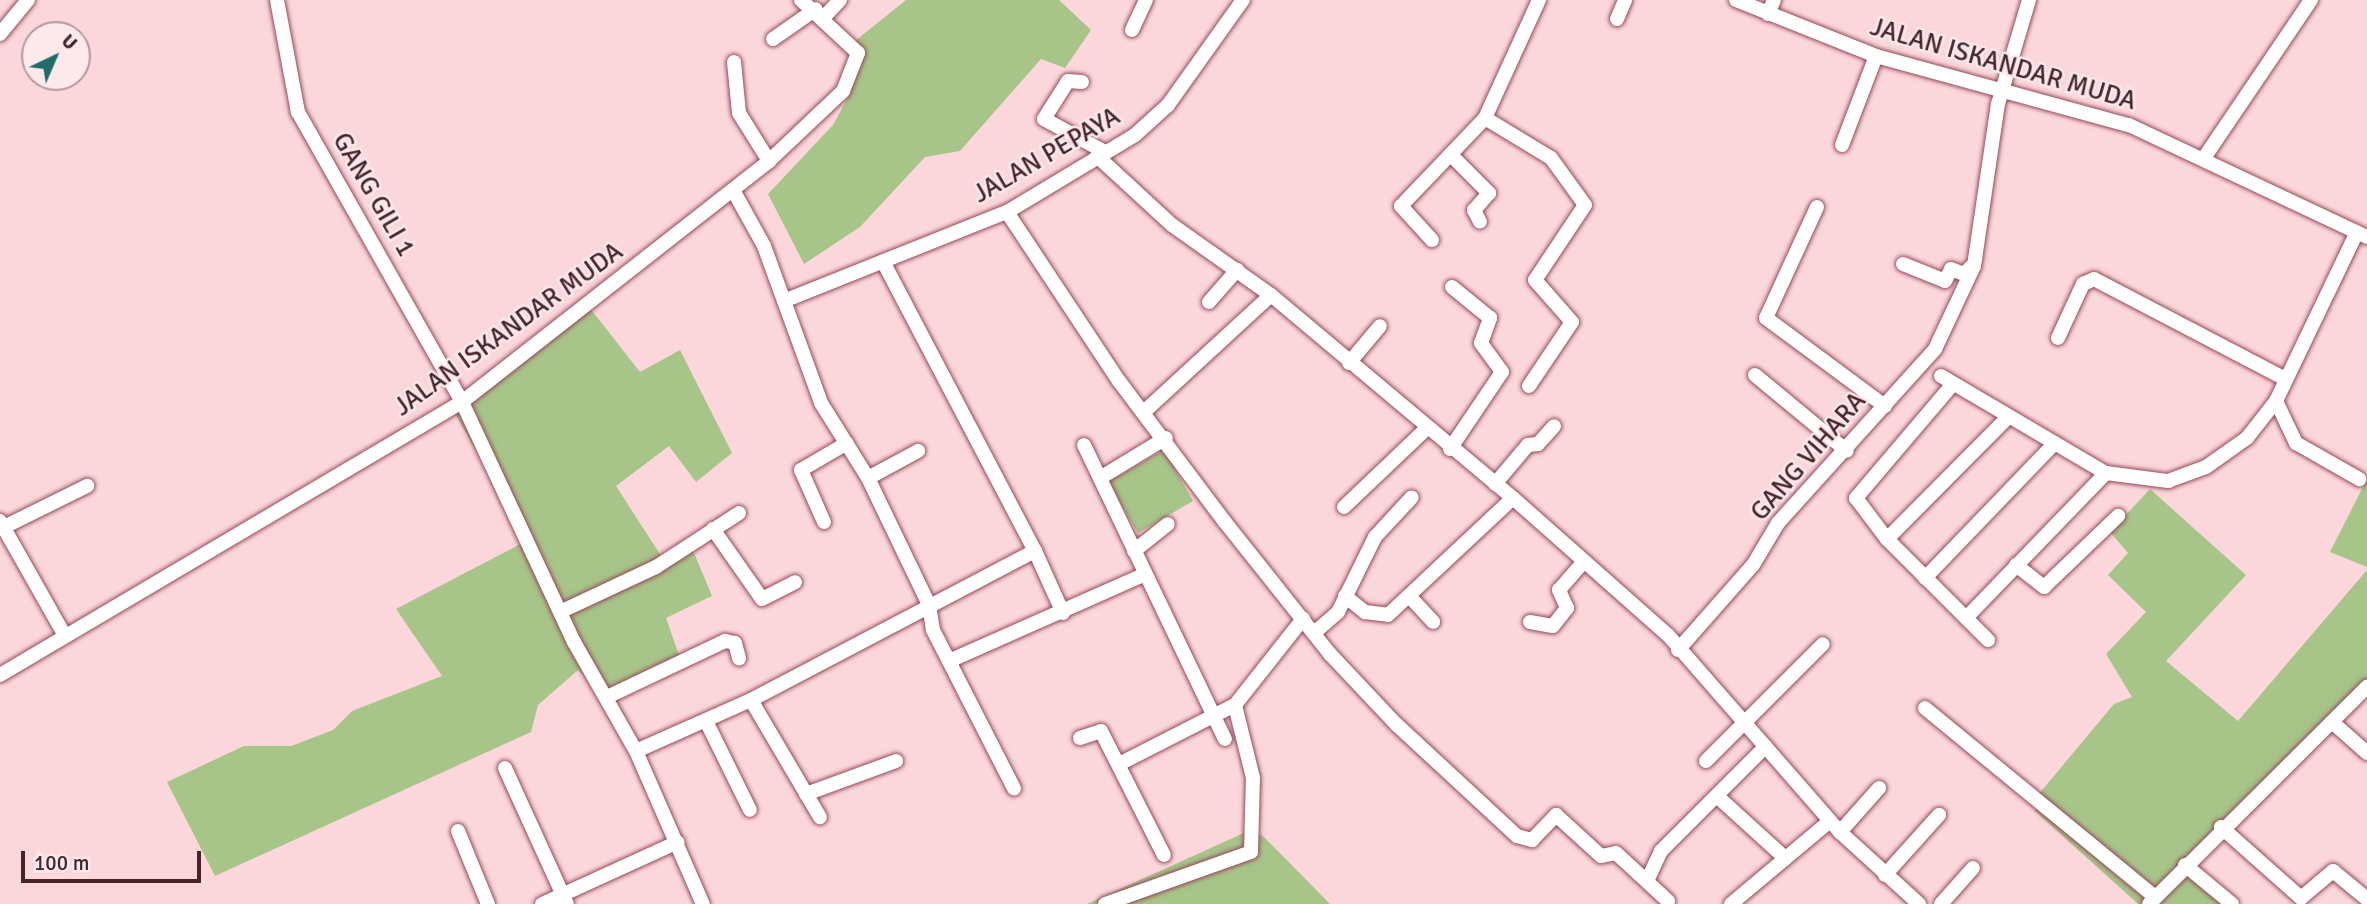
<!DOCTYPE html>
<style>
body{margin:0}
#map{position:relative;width:2367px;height:904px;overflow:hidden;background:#fbd7db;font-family:Signika,sans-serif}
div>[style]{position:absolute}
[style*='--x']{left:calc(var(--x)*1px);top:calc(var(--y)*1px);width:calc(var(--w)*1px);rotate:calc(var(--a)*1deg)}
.green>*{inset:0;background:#a7c489}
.roads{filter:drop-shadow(0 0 2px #964958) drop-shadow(0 0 2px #964958)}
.minor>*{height:14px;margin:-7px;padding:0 7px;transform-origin:7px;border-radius:7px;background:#fff}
span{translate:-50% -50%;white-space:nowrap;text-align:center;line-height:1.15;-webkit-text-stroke:5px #fce9eb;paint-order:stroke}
.street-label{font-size:26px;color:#46242a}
.north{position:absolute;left:21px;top:21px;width:70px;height:70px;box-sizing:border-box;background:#fce9eb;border:2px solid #b39a9e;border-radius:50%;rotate:44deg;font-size:19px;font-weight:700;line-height:28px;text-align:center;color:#46242a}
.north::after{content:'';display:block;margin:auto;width:24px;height:32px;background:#216c68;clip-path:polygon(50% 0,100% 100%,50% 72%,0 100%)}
.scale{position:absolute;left:21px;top:851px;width:180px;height:32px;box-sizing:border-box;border:4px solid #46242a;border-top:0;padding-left:9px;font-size:21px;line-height:24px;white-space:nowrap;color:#46242a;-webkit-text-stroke:5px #fce9eb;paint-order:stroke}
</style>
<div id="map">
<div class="green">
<div style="clip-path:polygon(906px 0,1059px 0,1091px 30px,1065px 68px,1041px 59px,960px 151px,925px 157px,860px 227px,804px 264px,768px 194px,833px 125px,851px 92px,855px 41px)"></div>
<div style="clip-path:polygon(586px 303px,640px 372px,680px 350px,732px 453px,696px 482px,669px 446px,616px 486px,665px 562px,692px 548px,712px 596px,666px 618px,680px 658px,602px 692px,578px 670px,538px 705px,531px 732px,215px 876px,167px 782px,244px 746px,291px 746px,333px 730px,352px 711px,442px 676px,396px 609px,528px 540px,455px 414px)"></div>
<div style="clip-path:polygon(1164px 450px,1193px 501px,1138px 533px,1108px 482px)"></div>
<div style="clip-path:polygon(2367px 479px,2367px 567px,2330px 552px)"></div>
<div style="clip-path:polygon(2150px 489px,2246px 575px,2166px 661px,2238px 721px,2367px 570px,2367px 696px,2190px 869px,2230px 904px,2138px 904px,2035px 811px,2038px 795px,2114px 704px,2132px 697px,2106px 654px,2146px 612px,2108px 575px,2128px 553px,2110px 532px)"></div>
<div style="clip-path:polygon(1246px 832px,1263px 836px,1330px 904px,1087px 904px)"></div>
</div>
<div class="roads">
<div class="minor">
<div style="--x:277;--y:0;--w:114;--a:79.4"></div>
<div style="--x:298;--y:112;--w:333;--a:60.5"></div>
<div style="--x:462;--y:402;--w:265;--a:65"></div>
<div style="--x:574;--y:642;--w:125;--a:60.4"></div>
<div style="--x:636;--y:751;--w:167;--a:66.4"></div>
<div style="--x:1736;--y:0;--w:151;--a:21.8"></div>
<div style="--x:1876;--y:56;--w:262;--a:15.3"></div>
<div style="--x:2129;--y:125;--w:263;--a:25.2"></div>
<div style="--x:1768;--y:14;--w:15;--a:-67"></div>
<div style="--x:825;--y:16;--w:22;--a:-47"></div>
<div style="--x:1617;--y:19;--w:21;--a:-67"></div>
<div style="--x:1132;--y:30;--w:33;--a:-65"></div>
<div style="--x:0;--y:34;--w:44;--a:-50.5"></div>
<div style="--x:773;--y:39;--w:52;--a:-34.9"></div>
<div style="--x:734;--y:62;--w:51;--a:84.4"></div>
<div style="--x:739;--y:113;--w:57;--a:58"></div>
<div style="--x:1082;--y:82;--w:14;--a:-176"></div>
<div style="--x:1068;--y:81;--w:45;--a:122.3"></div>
<div style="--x:1044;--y:119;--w:67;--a:28.5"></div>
<div style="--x:1485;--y:118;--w:77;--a:31.2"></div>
<div style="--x:1551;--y:158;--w:58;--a:54.1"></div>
<div style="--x:1585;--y:205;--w:90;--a:123.7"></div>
<div style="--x:1535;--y:280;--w:56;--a:48.6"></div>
<div style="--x:1572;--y:322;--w:77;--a:123.9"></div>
<div style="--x:1842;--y:145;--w:95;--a:-69.1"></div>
<div style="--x:1451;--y:155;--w:54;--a:45"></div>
<div style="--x:1489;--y:193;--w:23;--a:131"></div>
<div style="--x:1474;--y:210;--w:13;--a:63"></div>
<div style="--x:1097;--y:156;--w:102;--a:42.6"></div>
<div style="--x:1172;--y:225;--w:121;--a:35.3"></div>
<div style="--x:1271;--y:295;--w:316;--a:40"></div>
<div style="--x:1513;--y:498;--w:207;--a:41.5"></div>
<div style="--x:1668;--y:635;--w:262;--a:48.9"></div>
<div style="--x:1840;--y:832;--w:107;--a:42.3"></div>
<div style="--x:2204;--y:158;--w:191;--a:-55.9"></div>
<div style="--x:733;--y:190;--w:64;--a:61"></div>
<div style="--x:764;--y:246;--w:167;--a:70"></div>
<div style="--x:821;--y:403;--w:89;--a:57.9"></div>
<div style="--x:868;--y:478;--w:141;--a:64.3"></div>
<div style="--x:929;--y:605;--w:25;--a:81"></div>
<div style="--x:933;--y:630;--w:178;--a:62.9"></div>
<div style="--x:1817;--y:207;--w:122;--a:114.7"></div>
<div style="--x:1766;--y:318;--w:148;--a:36.5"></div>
<div style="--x:1007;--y:212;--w:203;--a:56.5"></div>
<div style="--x:1119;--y:381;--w:176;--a:53.1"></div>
<div style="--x:1225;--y:522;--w:169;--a:51.5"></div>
<div style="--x:1330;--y:654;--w:96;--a:46.7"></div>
<div style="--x:1396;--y:724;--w:165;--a:42.8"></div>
<div style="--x:1517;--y:836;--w:16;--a:15"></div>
<div style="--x:1532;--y:840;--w:35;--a:-46"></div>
<div style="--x:1556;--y:815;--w:61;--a:42.3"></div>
<div style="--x:1601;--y:856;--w:15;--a:-11"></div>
<div style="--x:1616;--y:853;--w:71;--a:42.7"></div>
<div style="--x:1432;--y:240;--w:46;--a:-132.4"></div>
<div style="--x:1401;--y:206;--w:122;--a:-46.3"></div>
<div style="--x:1485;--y:118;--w:130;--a:-65.4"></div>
<div style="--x:1903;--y:264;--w:45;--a:22"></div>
<div style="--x:1945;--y:281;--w:13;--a:-63"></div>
<div style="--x:1951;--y:269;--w:14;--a:21"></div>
<div style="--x:1964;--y:274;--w:11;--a:-45"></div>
<div style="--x:784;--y:301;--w:240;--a:-21.8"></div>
<div style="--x:1007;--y:212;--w:149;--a:-31"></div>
<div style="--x:1135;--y:135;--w:45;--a:-42.3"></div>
<div style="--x:1168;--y:105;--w:129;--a:-54.5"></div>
<div style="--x:1209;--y:302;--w:43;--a:-48.8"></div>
<div style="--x:2058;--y:338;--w:60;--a:-65.2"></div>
<div style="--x:2083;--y:284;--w:12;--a:-24"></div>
<div style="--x:2094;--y:279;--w:216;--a:27.6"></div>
<div style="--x:1349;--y:363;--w:48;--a:-50"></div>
<div style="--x:1755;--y:375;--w:119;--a:39.6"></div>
<div style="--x:1941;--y:376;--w:191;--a:30.5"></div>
<div style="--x:2106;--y:473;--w:63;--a:7.4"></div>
<div style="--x:2168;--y:481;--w:40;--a:-20.2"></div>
<div style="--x:2206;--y:467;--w:50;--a:-35.3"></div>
<div style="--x:2247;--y:438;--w:47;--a:-51.9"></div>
<div style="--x:2276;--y:401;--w:187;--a:-64.4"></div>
<div style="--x:1953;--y:384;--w:150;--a:130.4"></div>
<div style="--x:1856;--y:498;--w:51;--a:52.9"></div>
<div style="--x:1887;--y:539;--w:143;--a:45"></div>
<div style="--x:2276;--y:401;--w:47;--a:64.5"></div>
<div style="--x:2296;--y:443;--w:73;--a:29.7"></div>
<div style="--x:1146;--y:410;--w:170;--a:-42.6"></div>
<div style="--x:1084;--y:445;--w:326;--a:64.4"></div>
<div style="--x:1450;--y:449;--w:93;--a:-56"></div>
<div style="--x:1502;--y:372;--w:36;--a:-126"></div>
<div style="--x:1481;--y:343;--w:27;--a:-70"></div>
<div style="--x:1490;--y:318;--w:49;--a:-140.8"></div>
<div style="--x:868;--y:478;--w:57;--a:-28.4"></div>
<div style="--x:1100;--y:478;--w:77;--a:-31.2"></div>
<div style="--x:1495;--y:484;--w:51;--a:-49.8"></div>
<div style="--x:1528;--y:445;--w:10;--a:-6"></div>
<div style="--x:1538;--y:444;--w:24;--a:-48"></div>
<div style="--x:1344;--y:507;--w:113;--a:-43.6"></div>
<div style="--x:0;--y:521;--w:132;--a:60.5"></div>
<div style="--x:824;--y:522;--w:57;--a:-113.9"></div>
<div style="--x:801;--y:470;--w:53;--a:-30.4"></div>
<div style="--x:4;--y:527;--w:93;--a:-26.3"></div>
<div style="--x:713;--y:529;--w:85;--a:55"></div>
<div style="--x:762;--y:599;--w:37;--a:-27"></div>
<div style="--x:1887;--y:539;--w:173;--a:-45.2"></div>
<div style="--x:1035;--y:551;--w:68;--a:65.7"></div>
<div style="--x:1134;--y:551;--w:43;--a:-38.5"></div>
<div style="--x:2016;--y:565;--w:36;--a:38"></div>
<div style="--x:2044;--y:587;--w:103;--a:-43.8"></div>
<div style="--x:1925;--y:578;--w:187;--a:-46.1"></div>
<div style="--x:1345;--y:596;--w:26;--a:39"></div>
<div style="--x:1365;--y:612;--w:23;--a:7"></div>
<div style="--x:1388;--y:615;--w:171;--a:-43.1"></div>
<div style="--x:1410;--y:597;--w:34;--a:47"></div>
<div style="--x:562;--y:611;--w:104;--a:-25.1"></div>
<div style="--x:656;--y:567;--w:99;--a:-33"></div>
<div style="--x:1966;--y:618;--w:202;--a:-46"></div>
<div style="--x:1530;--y:622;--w:23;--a:10"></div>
<div style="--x:1553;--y:626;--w:23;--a:-52"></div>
<div style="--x:1567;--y:608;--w:20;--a:-114"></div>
<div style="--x:1559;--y:590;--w:38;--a:-49"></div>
<div style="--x:1314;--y:633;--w:32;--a:-41"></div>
<div style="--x:1338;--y:612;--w:84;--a:-63.7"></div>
<div style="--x:1375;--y:537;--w:54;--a:-47.2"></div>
<div style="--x:1678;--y:650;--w:113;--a:-48.6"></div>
<div style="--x:1753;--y:565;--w:49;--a:-59.2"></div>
<div style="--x:1778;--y:523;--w:234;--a:-47.9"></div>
<div style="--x:1935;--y:349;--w:92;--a:-64.8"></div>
<div style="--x:1974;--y:266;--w:164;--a:-81.6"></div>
<div style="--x:1998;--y:104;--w:109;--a:-73.4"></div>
<div style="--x:949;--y:661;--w:214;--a:-23.9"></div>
<div style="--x:0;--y:675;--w:537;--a:-30.58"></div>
<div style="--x:462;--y:402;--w:390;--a:-38.1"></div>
<div style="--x:769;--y:161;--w:102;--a:-43.4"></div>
<div style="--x:843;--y:91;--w:41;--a:-68.5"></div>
<div style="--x:858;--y:53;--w:78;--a:-137.1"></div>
<div style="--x:607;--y:697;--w:131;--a:-25.4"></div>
<div style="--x:725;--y:641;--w:10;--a:11"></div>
<div style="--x:735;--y:643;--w:16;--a:75"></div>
<div style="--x:751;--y:700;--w:321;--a:-27.7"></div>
<div style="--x:1035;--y:551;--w:327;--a:-117.7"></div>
<div style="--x:1925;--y:708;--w:298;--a:39.4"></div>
<div style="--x:706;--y:721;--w:99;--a:63.7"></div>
<div style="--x:2332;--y:722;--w:47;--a:41.5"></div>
<div style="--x:1080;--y:738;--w:22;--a:-18"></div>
<div style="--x:1101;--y:731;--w:139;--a:63.1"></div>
<div style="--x:636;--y:751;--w:126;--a:-23.9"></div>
<div style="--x:751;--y:700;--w:136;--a:59.5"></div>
<div style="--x:1706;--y:761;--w:165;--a:-45"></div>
<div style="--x:1119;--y:764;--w:130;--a:-27"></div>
<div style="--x:1235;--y:705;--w:110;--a:-51.7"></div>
<div style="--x:505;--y:768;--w:149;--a:65.5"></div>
<div style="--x:806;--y:794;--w:96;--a:-20.1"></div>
<div style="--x:1718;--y:797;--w:91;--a:42.3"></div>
<div style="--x:2221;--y:827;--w:107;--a:41.6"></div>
<div style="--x:2301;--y:898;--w:42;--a:-40.2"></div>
<div style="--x:2333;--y:871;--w:44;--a:39.5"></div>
<div style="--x:458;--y:831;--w:79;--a:67.7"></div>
<div style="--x:1840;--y:832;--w:59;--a:-48.4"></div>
<div style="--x:2185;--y:865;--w:61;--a:39.7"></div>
<div style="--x:1885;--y:875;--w:81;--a:-48"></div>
<div style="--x:1647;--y:881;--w:33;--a:-65"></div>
<div style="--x:1661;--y:851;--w:148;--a:-45"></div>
<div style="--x:542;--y:904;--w:149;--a:-24.5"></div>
<div style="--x:1105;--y:904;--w:155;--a:-19.6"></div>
<div style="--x:1251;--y:852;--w:74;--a:-88.5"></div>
<div style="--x:1253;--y:778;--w:75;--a:-103.9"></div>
<div style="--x:1731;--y:904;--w:129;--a:-40"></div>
<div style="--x:1941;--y:904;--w:48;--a:-48.4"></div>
<div style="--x:2149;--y:904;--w:308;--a:-44.9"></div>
</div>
</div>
<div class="street-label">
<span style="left:2003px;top:65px;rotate:16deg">JALAN ISKANDAR MUDA</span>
<span style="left:1047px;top:156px;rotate:-30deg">JALAN PEPAYA</span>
<span style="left:373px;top:195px;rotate:60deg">GANG GILI 1</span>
<span style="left:509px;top:330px;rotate:-36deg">JALAN ISKANDAR MUDA</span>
<span style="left:1809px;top:457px;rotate:-49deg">GANG VIHARA</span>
</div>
<div class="north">U</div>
<div class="scale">100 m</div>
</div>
